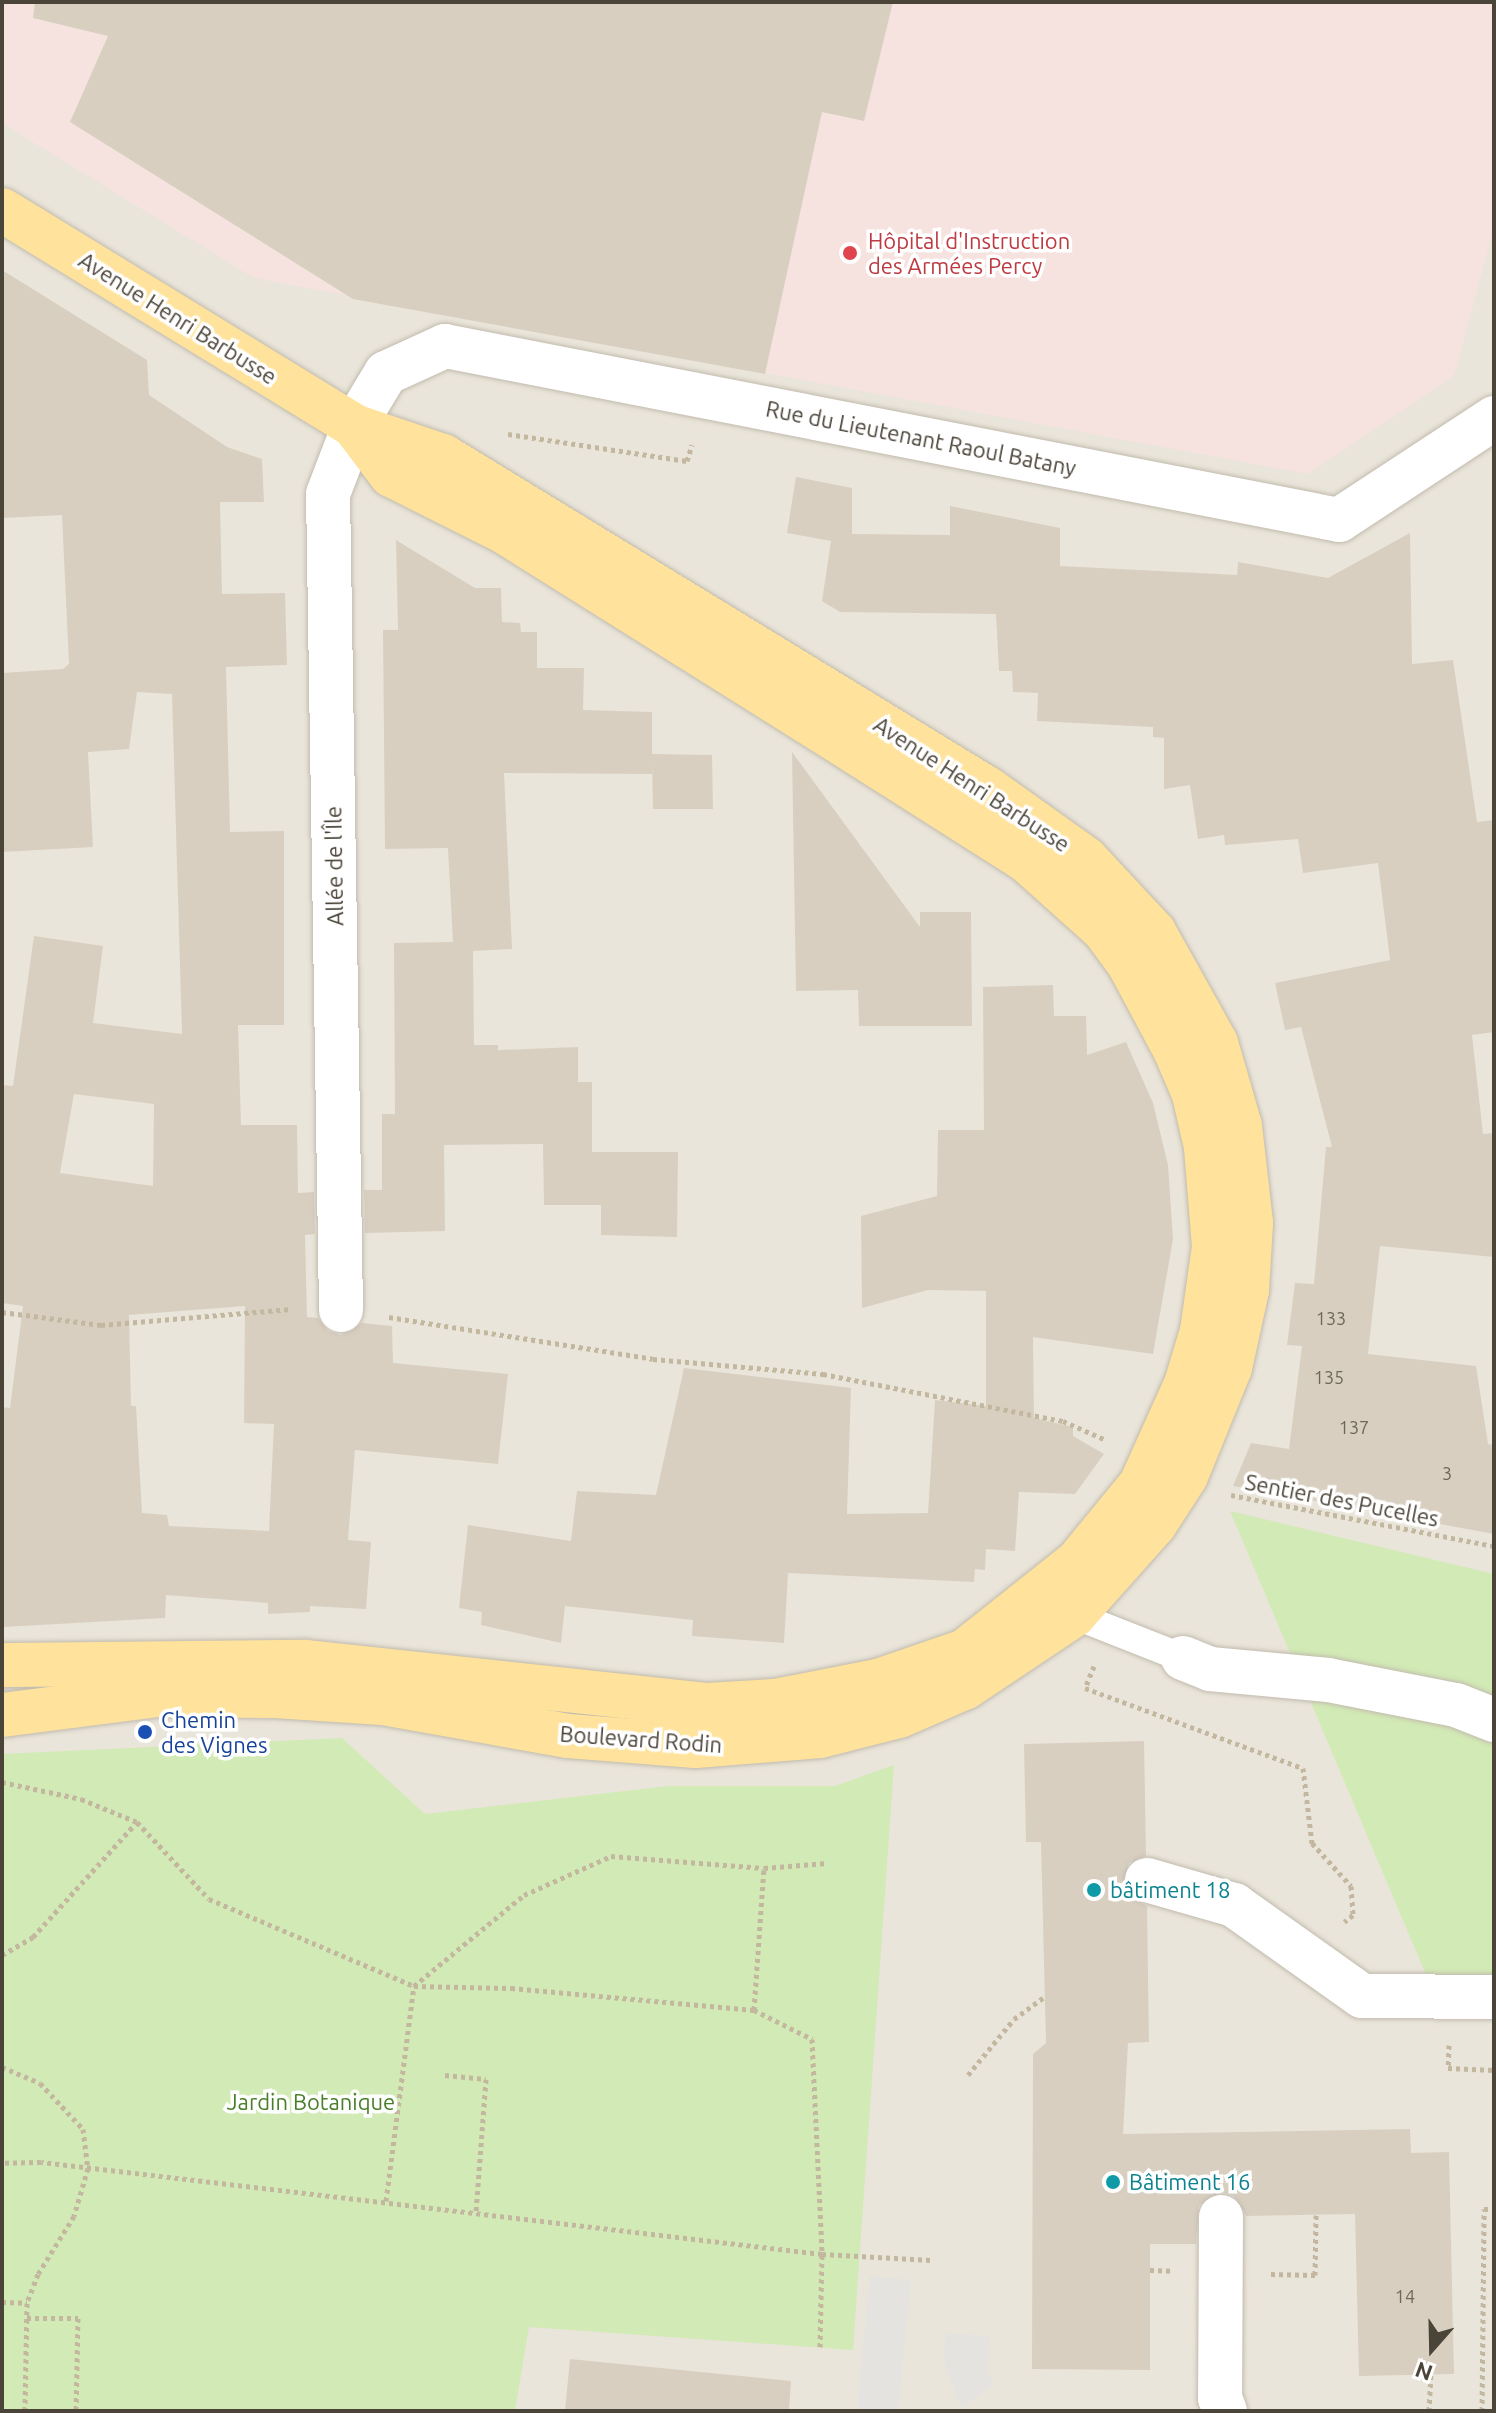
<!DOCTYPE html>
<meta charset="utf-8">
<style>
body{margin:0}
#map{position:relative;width:1496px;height:2413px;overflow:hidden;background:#f6f3ec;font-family:Ubuntu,sans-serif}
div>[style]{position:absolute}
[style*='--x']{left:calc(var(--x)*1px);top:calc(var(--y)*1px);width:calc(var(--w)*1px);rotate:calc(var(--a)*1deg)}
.residential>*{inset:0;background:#eae5da}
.medical>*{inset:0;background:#f6e3e0}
.green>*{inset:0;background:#d2eab5}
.parking>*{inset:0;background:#e5e3e0}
.building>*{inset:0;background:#d8cfc1}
.path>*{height:5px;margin-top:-2.5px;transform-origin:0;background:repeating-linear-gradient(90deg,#c4b79f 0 4px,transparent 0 8px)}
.roads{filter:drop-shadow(0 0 2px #c2bbae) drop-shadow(0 0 2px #c2bbae)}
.lane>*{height:28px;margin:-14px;padding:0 14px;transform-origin:14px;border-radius:14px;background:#fff}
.street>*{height:44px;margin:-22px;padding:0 22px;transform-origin:22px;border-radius:22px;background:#fff}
.primary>*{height:44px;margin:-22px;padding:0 22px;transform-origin:22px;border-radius:22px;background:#ffe39c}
.dots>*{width:22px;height:22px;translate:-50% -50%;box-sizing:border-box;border:4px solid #fff;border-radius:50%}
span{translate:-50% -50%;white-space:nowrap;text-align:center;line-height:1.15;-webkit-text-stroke:7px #fff;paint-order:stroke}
.number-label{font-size:18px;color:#6e675b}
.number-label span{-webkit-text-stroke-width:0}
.health-label{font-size:22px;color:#be3a42}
.left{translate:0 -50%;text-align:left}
.street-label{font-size:22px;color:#4b4439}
.transit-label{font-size:22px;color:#164399}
.culture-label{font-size:22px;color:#0d838f}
.park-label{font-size:22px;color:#4a7f2a}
.frame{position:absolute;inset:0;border:4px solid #4b4439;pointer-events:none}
.north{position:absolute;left:1392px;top:2309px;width:80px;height:80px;-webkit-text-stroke:6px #fff;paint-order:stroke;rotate:200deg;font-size:22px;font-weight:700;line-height:32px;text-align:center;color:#4b4439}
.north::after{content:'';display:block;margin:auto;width:28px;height:36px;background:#4b4439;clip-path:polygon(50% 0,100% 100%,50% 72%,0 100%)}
</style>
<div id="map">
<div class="residential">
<div style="clip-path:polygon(2px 2px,1494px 2px,1494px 2411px,2px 2411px)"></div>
</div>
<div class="medical">
<div style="clip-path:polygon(2px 2px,1494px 2px,1494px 227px,1454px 376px,1308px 474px,254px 278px,2px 123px)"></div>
</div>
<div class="green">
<div style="clip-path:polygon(1230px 1511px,1494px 1574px,1494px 1979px,1435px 1996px)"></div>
<div style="clip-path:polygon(342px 1738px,425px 1814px,668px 1786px,835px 1786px,894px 1765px,853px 2350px,529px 2327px,515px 2411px,2px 2411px,2px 1754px)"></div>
</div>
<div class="parking">
<div style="clip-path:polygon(870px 2276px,911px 2280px,898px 2411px,857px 2411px)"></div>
<div style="clip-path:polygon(945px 2333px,989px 2336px,987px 2371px,994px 2385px,961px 2408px,944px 2361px)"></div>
</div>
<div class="building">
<div style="clip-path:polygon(35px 2px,893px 2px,864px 121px,822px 112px,765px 374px,353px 299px,70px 122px,108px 36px,33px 18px)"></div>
<div style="clip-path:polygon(evenodd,2px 270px,147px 360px,149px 395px,227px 447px,262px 459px,264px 502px,220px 502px,222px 594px,285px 593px,287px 665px,226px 667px,230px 832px,284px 831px,284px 1025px,238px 1025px,241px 1125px,297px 1125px,298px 1193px,314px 1192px,315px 1234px,305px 1235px,307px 1317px,318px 1318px,328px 1331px,341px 1335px,362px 1323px,392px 1326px,393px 1363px,508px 1374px,498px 1464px,355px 1450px,348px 1540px,371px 1542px,366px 1609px,310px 1606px,310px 1612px,268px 1614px,268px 1603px,166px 1595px,165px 1618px,4px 1627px,2px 1407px,10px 1408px,23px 1306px,2px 1303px,2px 1085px,13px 1086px,34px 936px,103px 946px,93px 1023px,182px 1034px,172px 694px,137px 692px,129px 749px,88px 752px,93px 847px,2px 852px,2px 673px,63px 669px,69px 664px,62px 515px,2px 518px,2px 270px,74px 1094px,154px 1104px,153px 1186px,60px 1173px,74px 1094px,2px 270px,245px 1306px,244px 1423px,274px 1424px,269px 1531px,169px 1526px,167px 1515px,142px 1513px,136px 1406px,131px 1406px,129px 1315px,245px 1306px)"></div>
<div style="clip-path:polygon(796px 477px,852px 488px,852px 534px,950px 535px,950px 506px,1060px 528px,1060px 566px,1237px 575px,1238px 562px,1328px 578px,1410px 533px,1412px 664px,1453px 660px,1477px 822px,1494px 820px,1494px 1032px,1472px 1035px,1483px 1134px,1494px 1133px,1494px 1257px,1380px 1246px,1368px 1354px,1476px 1366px,1488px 1444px,1494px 1445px,1494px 1534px,1233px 1486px,1251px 1443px,1289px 1449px,1302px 1346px,1287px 1345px,1295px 1283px,1314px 1284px,1326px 1147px,1332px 1147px,1301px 1027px,1285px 1030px,1275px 983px,1390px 960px,1378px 863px,1303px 873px,1298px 839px,1225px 845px,1224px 835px,1198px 839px,1190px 785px,1164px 789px,1164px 738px,1153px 737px,1153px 727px,1037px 721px,1038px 693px,1013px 692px,1012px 671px,999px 671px,996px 614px,840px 612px,822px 601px,831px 541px,787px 533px)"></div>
<div style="clip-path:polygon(396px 540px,475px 588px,501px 588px,502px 622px,520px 623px,521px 632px,537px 632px,537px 668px,584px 668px,583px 710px,652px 712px,652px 754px,712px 755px,713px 809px,653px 809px,652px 761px,652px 774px,504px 773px,512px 949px,473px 951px,474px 1045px,498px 1045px,498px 1050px,578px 1047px,578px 1082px,592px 1082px,592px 1152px,678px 1152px,677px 1237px,601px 1235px,601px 1205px,544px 1205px,543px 1144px,444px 1145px,445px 1231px,365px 1233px,364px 1190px,382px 1190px,382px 1114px,395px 1114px,394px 943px,453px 942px,448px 848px,385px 849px,383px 630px,398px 630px)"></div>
<div style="clip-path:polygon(792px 752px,920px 927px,920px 912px,971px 912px,972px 1026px,859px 1026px,858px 990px,796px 991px)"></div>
<div style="clip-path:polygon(1053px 985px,1054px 1016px,1086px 1016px,1087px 1055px,1126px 1042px,1153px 1103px,1168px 1165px,1173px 1239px,1153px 1354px,1033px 1337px,1034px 1418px,1073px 1427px,1073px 1436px,1104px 1454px,1075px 1494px,1019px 1492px,1015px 1551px,986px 1549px,985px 1570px,975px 1569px,974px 1582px,788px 1573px,784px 1643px,692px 1636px,693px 1620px,565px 1606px,561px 1643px,481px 1625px,482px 1612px,459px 1608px,468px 1525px,571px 1541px,577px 1491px,656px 1495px,684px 1368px,851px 1388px,847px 1514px,928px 1513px,935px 1400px,986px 1406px,986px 1291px,928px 1290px,862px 1308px,861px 1216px,937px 1196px,938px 1130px,984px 1130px,983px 987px)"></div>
<div style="clip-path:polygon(1144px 1741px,1146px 1856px,1129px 1863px,1123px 1885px,1130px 1898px,1147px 1906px,1149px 2042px,1128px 2043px,1123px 2134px,1410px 2129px,1411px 2153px,1449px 2152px,1454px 2374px,1359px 2376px,1355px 2214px,1246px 2216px,1234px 2196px,1222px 2192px,1199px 2205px,1196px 2244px,1150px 2244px,1150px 2370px,1032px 2369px,1033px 2054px,1046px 2043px,1041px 1842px,1026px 1842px,1024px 1744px)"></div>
<div style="clip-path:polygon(570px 2359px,791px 2381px,789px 2411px,565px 2411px)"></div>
</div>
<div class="path">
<div style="--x:508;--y:434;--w:181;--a:8.6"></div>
<div style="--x:687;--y:461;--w:17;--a:-73"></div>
<div style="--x:2;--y:1312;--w:100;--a:7.5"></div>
<div style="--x:101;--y:1325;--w:191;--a:-4.8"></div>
<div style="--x:389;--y:1317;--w:267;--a:9"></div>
<div style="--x:653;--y:1359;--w:171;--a:5"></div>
<div style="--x:823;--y:1374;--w:245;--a:11.1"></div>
<div style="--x:1063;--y:1421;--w:47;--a:23.8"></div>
<div style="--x:1231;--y:1495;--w:268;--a:11"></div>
<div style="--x:1094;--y:1666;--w:24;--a:112"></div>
<div style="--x:1085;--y:1688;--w:232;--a:20.2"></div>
<div style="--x:1303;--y:1768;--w:76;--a:83.2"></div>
<div style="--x:1312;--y:1843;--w:58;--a:47.8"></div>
<div style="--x:1351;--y:1886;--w:29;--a:86"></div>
<div style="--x:1353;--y:1915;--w:11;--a:142"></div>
<div style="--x:2;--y:1782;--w:81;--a:12.1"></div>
<div style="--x:81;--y:1799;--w:61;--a:22.3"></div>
<div style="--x:137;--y:1822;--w:105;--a:46.9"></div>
<div style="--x:209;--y:1899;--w:223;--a:23"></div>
<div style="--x:414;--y:1986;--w:97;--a:1.2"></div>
<div style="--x:511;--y:1988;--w:244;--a:5.2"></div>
<div style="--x:754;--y:2010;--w:65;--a:26.6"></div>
<div style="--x:812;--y:2039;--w:215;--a:87.3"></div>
<div style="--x:822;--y:2254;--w:786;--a:-173.28"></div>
<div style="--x:41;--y:2162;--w:39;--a:179"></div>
<div style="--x:2;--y:1955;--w:36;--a:-30"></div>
<div style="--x:33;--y:1937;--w:155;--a:-47.9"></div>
<div style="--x:754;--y:2010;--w:142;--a:-86"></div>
<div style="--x:1449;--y:2045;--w:23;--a:92"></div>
<div style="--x:1448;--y:2068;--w:46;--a:2.5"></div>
<div style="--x:2;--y:2067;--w:41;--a:22.8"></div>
<div style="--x:40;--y:2083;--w:63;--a:46.9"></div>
<div style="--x:83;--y:2129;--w:39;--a:83"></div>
<div style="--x:88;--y:2168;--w:50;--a:106.3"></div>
<div style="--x:74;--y:2216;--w:68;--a:121.8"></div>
<div style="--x:38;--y:2274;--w:31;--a:111"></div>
<div style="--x:27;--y:2303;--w:108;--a:91.1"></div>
<div style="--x:445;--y:2075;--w:41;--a:5.6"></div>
<div style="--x:486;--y:2079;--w:132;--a:94.3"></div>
<div style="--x:968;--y:2075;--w:72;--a:-50.6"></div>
<div style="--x:1014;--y:2019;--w:36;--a:-36"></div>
<div style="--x:386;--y:2201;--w:217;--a:-82.6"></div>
<div style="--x:414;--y:1986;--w:143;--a:-39.6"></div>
<div style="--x:524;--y:1895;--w:95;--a:-24.1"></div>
<div style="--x:611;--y:1856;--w:153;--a:4.5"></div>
<div style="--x:764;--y:1868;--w:63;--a:-4.5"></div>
<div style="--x:1150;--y:2270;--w:23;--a:2"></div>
<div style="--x:1271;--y:2274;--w:44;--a:1.3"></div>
<div style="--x:1315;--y:2275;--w:60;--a:-89"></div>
<div style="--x:2;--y:2302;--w:25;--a:2"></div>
<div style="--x:27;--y:2318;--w:51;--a:0"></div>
<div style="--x:78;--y:2318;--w:93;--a:91.2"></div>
<div style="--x:820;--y:2347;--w:93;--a:-88.8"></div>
<div style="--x:822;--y:2254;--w:109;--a:3.2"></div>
<div style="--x:1429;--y:2411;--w:36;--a:-87"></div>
<div style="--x:1482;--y:2411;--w:202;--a:-89.4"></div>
<div style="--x:1484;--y:2209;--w:10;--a:0"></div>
</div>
<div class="roads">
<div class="lane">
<div style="--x:1074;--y:1615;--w:117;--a:21.5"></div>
</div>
<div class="street">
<div style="--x:341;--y:1310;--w:816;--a:-90.91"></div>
<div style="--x:328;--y:494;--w:73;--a:-69.1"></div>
<div style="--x:354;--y:426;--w:62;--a:-58.9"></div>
<div style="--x:386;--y:373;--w:65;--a:-24.6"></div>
<div style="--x:445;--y:346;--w:911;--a:11.01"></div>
<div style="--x:1339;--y:520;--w:186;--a:-33.3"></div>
<div style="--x:1183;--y:1658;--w:29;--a:22"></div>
<div style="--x:1210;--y:1669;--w:119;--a:5.3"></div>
<div style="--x:1328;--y:1680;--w:130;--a:11.1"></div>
<div style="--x:1456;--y:1705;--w:41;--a:21.5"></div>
<div style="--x:1147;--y:1880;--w:91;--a:16"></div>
<div style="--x:1234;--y:1905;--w:157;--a:35.4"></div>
<div style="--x:1362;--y:1996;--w:132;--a:0.4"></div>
<div style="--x:1221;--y:2217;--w:181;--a:90.3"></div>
<div style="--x:1220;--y:2398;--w:14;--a:69"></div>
</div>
<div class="primary">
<div style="--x:2;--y:210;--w:413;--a:31.5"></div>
<div style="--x:354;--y:426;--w:94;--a:18.6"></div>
<div style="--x:443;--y:456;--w:639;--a:31.43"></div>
<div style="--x:988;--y:789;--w:120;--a:35.5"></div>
<div style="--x:1086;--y:859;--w:100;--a:47"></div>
<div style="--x:1154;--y:932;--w:127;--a:60.8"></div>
<div style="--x:1216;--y:1043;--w:86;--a:73.9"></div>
<div style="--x:1240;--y:1126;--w:98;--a:83.5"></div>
<div style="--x:1251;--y:1223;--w:67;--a:93.4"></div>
<div style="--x:1247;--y:1290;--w:80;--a:102.3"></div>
<div style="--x:1230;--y:1368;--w:117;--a:112.2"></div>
<div style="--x:1186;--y:1476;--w:57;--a:122.9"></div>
<div style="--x:1155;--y:1524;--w:122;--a:131.7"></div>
<div style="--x:1074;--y:1615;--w:130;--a:146.3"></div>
<div style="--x:966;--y:1687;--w:73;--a:156.6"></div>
<div style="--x:899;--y:1716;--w:81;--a:165.8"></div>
<div style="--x:820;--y:1736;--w:125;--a:175.4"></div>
<div style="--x:695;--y:1746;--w:127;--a:-175.5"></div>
<div style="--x:568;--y:1736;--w:189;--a:-169.9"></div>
<div style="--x:382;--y:1703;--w:107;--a:-176.3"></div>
<div style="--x:275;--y:1696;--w:117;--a:-179.5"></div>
<div style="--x:158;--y:1695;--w:157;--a:172.7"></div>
<div style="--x:2;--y:1665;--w:303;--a:-0.6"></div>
<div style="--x:305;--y:1662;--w:405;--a:6.1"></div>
<div style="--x:708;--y:1705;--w:67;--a:-3.4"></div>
<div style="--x:775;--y:1701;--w:105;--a:-11"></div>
<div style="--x:878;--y:1681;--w:92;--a:-19"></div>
<div style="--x:965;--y:1651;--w:144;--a:-38.5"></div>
<div style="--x:1078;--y:1561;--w:99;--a:-50.7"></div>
<div style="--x:1141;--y:1484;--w:110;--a:-65.8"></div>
<div style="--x:1186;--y:1384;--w:55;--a:-73.2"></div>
<div style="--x:1202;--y:1331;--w:85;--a:-81.9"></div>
<div style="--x:1214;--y:1247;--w:100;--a:-94.6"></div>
<div style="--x:1206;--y:1147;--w:54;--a:-102.8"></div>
<div style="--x:1194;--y:1094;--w:46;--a:-113.2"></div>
<div style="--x:1176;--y:1052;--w:100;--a:-118.1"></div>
<div style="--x:1129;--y:964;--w:42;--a:-126.3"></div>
<div style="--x:1104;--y:930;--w:103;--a:-138.1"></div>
<div style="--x:1027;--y:861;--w:201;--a:-147.6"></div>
<div style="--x:857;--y:753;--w:420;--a:-147.9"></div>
<div style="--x:501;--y:530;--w:123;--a:-153.4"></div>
<div style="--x:391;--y:475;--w:61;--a:-127.1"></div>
</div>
</div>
<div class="dots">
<div style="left:850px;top:253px;background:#e0444e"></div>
<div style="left:145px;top:1732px;background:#1a4fb4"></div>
<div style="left:1094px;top:1890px;background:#0f9aa8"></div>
<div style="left:1113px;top:2182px;background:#0f9aa8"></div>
</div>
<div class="number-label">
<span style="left:1331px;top:1318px">133</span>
<span style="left:1329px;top:1377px">135</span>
<span style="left:1354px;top:1427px">137</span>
<span style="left:1447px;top:1473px">3</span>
<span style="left:1405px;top:2296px">14</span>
</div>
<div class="health-label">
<span class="left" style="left:868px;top:253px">Hôpital d'Instruction<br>des Armées Percy</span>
</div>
<div class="street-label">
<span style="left:178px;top:318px;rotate:32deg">Avenue Henri Barbusse</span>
<span style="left:921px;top:438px;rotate:11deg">Rue du Lieutenant Raoul Batany</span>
<span style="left:972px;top:784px;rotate:33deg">Avenue Henri Barbusse</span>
<span style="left:334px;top:866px;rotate:-91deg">Allée de l'Île</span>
<span style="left:1342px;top:1500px;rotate:11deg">Sentier des Pucelles</span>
<span style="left:641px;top:1739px;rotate:4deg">Boulevard Rodin</span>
</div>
<div class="transit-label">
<span class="left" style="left:161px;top:1732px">Chemin<br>des Vignes</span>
</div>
<div class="culture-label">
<span class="left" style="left:1110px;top:1890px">bâtiment 18</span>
<span class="left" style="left:1129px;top:2182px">Bâtiment 16</span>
</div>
<div class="park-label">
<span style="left:311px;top:2102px">Jardin Botanique</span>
</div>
<div class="frame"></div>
<div class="north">N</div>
</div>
